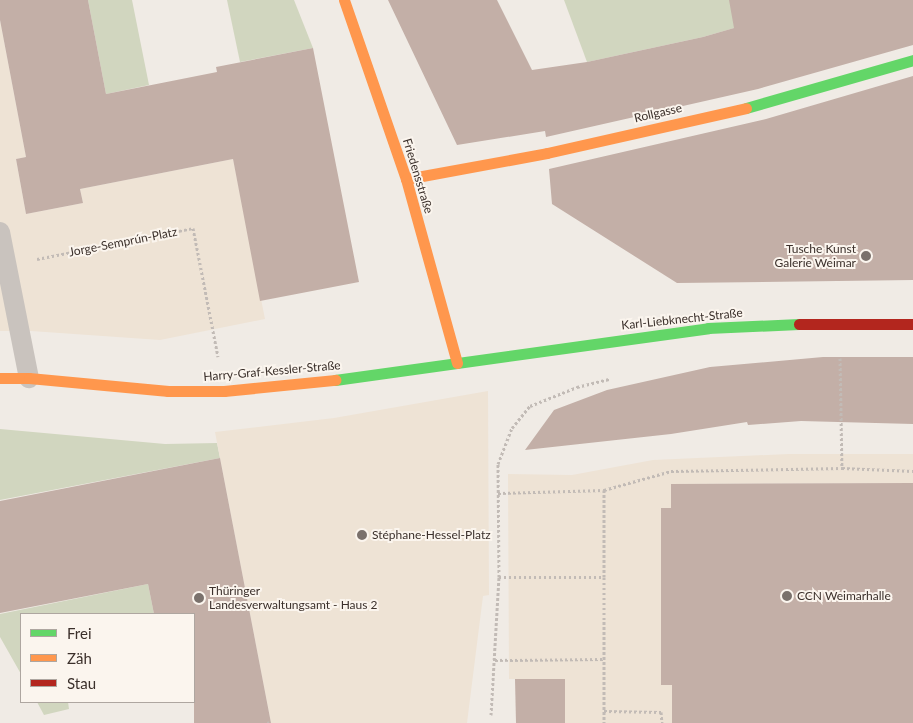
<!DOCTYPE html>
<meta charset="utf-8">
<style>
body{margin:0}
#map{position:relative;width:913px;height:723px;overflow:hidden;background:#f0ebe5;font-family:Lato,sans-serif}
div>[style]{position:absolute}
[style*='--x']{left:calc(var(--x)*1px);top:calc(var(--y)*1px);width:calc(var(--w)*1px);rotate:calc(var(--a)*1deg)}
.green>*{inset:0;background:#d1d6bf}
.plaza>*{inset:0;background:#eee3d5}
.building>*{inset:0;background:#c3afa7}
.path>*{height:3px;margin-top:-1.5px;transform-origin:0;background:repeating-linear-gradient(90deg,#c2bbb6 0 2.5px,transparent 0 5px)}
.lane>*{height:20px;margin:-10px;padding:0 10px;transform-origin:10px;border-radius:10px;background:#c9c3be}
.fast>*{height:11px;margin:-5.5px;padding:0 5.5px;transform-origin:5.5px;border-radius:5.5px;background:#63d668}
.slow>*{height:11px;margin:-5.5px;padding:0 5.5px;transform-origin:5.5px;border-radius:5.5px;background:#ff974d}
.jam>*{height:11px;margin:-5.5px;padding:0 5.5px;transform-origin:5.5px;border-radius:5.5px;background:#b3261e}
.dots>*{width:14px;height:14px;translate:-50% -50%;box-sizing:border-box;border:2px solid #fbf5ee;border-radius:50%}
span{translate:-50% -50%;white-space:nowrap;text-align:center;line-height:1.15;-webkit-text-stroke:4px #fbf5ee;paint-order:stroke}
.street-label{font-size:12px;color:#3b302b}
.poi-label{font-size:12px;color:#3b302b}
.right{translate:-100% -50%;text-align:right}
.left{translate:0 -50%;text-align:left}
.legend{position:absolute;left:20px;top:613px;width:175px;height:90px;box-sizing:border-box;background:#fbf5ee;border:1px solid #aea6a0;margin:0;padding:6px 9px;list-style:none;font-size:15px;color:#3b302b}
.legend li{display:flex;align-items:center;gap:10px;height:25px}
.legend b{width:25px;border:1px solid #aea6a0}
</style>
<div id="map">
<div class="green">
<div style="clip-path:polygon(88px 0,132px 0,149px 85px,106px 94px)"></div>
<div style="clip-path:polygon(227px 0,294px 0,313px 48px,240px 62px)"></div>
<div style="clip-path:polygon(564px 0,737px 0,748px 24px,703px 37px,587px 62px)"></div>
<div style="clip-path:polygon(0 429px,165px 444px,217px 443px,220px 458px,0 500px)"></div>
<div style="clip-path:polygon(148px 584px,154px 614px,21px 614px,21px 674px,0 637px,0 614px)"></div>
<div style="clip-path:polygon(37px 702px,68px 702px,69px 709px,44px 715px)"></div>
</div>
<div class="plaza">
<div style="clip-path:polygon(0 20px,26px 157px,16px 159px,26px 214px,83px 203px,80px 189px,233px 159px,265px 319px,160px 340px,31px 331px,0 331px)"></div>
<div style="clip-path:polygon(488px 391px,489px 595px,483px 596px,467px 723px,271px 723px,215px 432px,334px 418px)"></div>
<div style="clip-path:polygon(789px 454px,913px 454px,913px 483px,671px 484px,671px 508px,661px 508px,661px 684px,672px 685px,672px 723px,565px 723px,565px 679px,509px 679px,508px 474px,572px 475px,653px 460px)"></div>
</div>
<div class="building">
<div style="clip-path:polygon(0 0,88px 0,106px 94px,217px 72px,216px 67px,313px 48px,359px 282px,260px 301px,233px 159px,80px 189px,83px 203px,26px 214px,16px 159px,26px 157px,0 20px)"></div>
<div style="clip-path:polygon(388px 0,497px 0,532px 70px,587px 62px,703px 37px,734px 28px,729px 0,913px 0,913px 45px,758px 89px,546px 137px,545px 131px,457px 145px)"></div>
<div style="clip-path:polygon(913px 76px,913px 280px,677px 283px,552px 204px,549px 169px,766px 119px)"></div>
<div style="clip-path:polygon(823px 357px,913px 357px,913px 424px,801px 421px,748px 425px,747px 422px,671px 434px,525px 450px,554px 410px,607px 390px,710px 367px)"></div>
<div style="clip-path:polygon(220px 458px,271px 723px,194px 723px,194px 614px,154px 614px,148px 584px,0 613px,0 501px)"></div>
<div style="clip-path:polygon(913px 483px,913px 723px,672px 723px,672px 685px,661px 685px,661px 508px,671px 508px,671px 484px)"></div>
<div style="clip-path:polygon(515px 679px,565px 679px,565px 723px,516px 723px)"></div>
</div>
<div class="path">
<div style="--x:37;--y:259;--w:159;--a:-11.2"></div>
<div style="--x:193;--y:228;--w:131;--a:79"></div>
<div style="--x:840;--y:358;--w:110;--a:89"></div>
<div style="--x:498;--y:493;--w:106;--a:-1.6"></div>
<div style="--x:499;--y:577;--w:105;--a:0"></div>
<div style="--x:604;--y:577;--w:146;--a:90"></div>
<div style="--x:604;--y:577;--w:87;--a:-90"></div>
<div style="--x:604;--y:490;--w:70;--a:-15.8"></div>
<div style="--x:671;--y:471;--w:171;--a:-1"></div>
<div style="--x:842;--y:468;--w:71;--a:2.4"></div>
<div style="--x:495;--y:660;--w:109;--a:-0.5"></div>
<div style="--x:604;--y:711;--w:57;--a:1"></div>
<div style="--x:661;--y:712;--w:11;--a:85"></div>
<div style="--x:491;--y:715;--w:138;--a:-86.7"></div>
<div style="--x:499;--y:577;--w:113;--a:-90.5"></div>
<div style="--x:498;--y:464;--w:39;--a:-69"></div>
<div style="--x:512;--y:428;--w:28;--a:-51"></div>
<div style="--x:530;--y:406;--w:51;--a:-22"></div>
<div style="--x:577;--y:387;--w:33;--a:-14"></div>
<div style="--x:267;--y:723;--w:4;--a:-14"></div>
</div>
<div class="lane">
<div style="--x:0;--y:232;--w:149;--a:78.8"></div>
</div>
<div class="fast">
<div style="--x:746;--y:108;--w:174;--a:-16"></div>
<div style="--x:335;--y:380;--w:377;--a:-7.9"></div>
<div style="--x:708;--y:328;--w:91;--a:-2.5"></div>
</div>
<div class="slow">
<div style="--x:344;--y:0;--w:189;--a:70.9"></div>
<div style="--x:406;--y:179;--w:191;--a:74.5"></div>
<div style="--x:406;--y:179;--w:143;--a:-10.4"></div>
<div style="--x:547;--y:153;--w:204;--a:-12.7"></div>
<div style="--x:0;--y:378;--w:29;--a:0"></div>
<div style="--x:29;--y:378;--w:140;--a:5.3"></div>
<div style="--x:168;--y:391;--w:56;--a:0"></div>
<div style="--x:224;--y:391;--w:112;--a:-5.7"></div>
</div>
<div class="jam">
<div style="--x:799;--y:324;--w:114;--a:0"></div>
</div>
<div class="dots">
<div style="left:866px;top:256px;background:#7a716c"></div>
<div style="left:362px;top:535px;background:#7a716c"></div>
<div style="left:787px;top:596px;background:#7a716c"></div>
<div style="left:199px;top:598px;background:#7a716c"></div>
</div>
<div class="street-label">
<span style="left:658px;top:113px;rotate:-13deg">Rollgasse</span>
<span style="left:418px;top:176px;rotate:73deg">Friedensstraße</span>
<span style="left:123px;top:242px;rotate:-11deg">Jorge-Semprún-Platz</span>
<span style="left:682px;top:319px;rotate:-6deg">Karl-Liebknecht-Straße</span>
<span style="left:272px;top:371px;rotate:-5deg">Harry-Graf-Kessler-Straße</span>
</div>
<div class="poi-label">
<span class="right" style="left:856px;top:256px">Tusche Kunst<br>Galerie Weimar</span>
<span class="left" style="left:372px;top:535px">Stéphane-Hessel-Platz</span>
<span class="left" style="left:209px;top:598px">Thüringer<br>Landesverwaltungsamt - Haus 2</span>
<span class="left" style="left:797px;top:596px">CCN Weimarhalle</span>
</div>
<ul class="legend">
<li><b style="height:6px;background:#63d668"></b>Frei</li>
<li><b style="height:6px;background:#ff974d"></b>Zäh</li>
<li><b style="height:6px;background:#b3261e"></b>Stau</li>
</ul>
</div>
